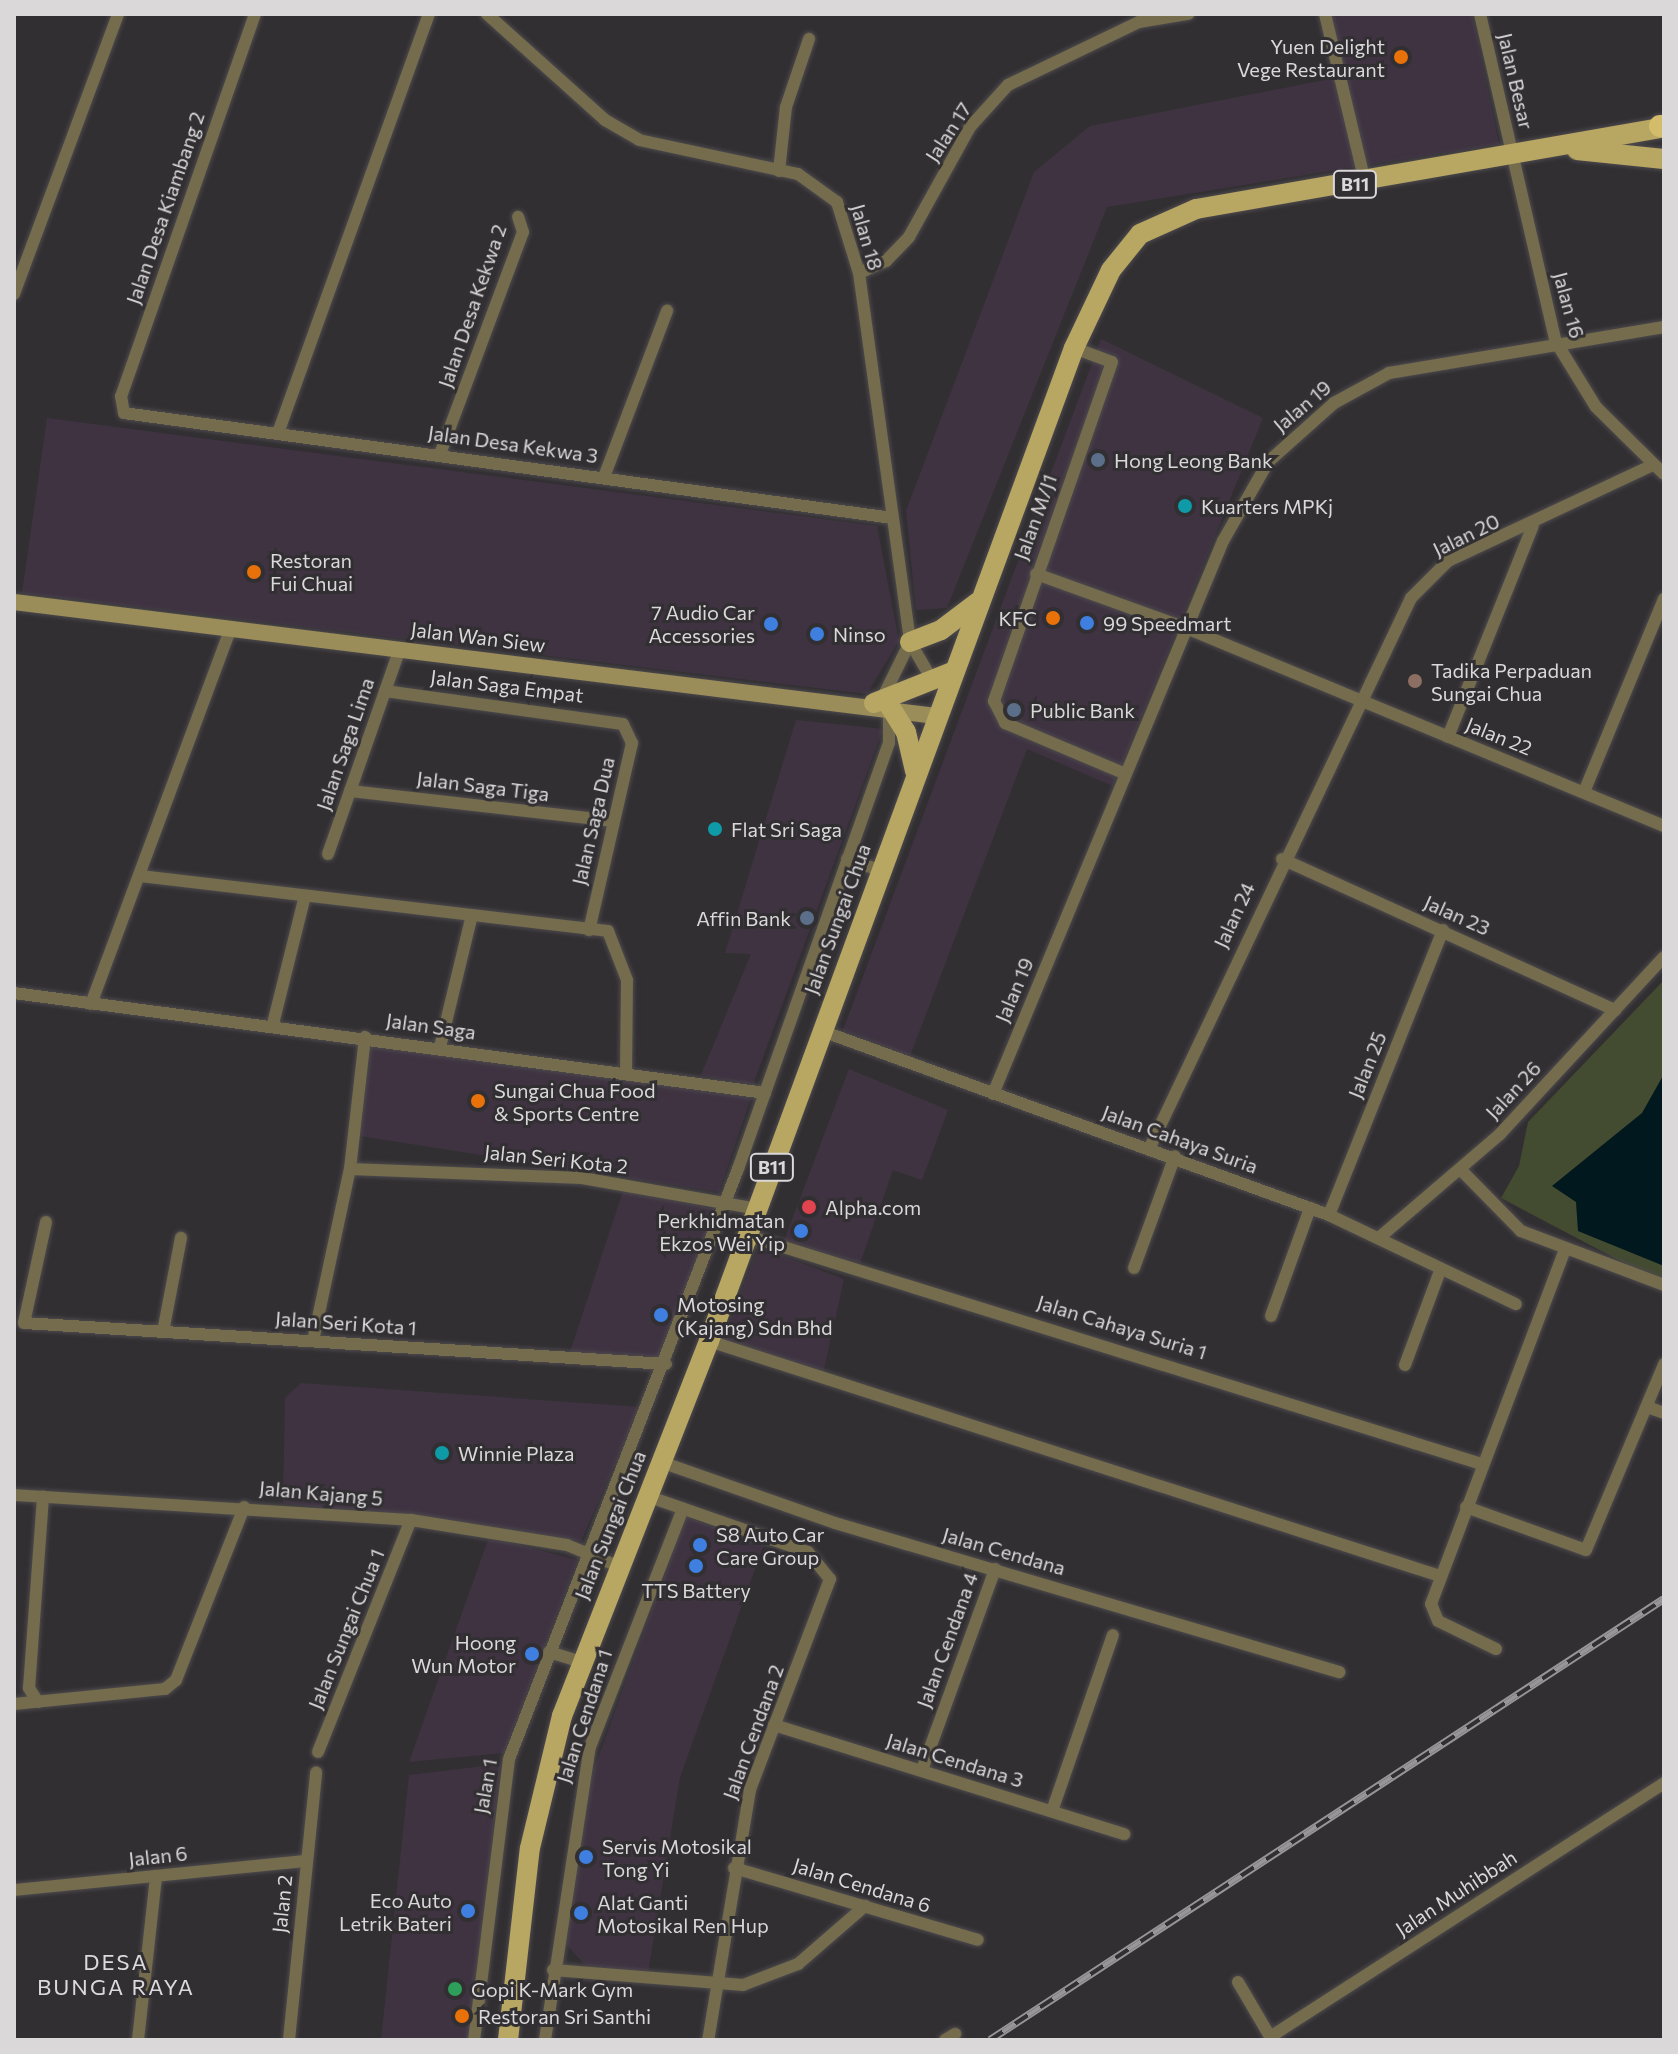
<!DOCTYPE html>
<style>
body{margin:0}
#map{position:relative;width:1678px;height:2054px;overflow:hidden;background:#322f32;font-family:Commissioner,sans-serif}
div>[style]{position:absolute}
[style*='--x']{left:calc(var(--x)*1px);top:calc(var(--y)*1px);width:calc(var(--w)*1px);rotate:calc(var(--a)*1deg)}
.commercial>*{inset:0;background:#3f3342}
.green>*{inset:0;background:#434b30}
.water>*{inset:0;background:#00181e}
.roads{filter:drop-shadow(0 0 2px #4d4a4d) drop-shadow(0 0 2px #4d4a4d)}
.street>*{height:12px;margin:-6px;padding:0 6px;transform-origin:6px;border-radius:6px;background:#746c4c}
.secondary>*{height:16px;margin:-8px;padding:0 8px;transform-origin:8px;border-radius:8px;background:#9b8d5a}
.primary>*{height:20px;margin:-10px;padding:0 10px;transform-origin:10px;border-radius:10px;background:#b8a663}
.highway>*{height:22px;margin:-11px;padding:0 11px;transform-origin:11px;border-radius:11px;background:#d3bd6b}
.rail>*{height:8px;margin-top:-4px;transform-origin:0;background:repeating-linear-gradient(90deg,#322f32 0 15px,#989598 0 30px);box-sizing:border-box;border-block:2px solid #989598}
.dots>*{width:22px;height:22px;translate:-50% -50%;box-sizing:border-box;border:4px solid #322f32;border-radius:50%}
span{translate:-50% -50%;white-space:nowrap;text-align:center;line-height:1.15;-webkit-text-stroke:6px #322f32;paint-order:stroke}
.shield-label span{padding:2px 6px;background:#322f32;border:2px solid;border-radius:6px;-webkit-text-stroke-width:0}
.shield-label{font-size:18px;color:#dbd8da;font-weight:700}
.poi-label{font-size:20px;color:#dbd8da}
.right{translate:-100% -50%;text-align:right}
.left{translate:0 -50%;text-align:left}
.street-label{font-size:20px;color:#dbd8da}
.neighbourhood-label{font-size:22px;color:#ddd9dd;letter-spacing:2px}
.frame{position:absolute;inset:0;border:16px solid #dbd8da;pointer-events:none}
</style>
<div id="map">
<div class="commercial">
<div style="clip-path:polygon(1319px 14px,1472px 14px,1499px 144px,1107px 207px,947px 608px,916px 610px,906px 511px,1034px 172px,1090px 126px,1335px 78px)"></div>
<div style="clip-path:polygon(1101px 339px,1263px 418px,1113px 786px,1027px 749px,910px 1056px,843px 1030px)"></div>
<div style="clip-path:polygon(47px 418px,877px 526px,899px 641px,867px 694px,22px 593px)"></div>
<div style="clip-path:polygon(796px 720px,883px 729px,753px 1085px,701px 1075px,751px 954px,725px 953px)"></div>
<div style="clip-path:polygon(370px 1043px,751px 1098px,719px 1192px,360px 1136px)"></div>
<div style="clip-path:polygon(849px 1069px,948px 1110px,922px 1180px,893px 1170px,860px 1263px,784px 1241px)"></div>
<div style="clip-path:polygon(623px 1191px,716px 1209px,662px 1357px,570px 1352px)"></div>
<div style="clip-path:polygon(758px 1247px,844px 1279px,822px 1378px,722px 1344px)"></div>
<div style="clip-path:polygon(301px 1383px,640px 1407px,581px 1541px,283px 1503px,285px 1398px)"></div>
<div style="clip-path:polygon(686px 1517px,764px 1544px,680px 1777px,648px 1973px,587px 1967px,562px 1940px,586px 1791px)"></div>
<div style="clip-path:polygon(489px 1537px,577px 1560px,504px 1753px,409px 1762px)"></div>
<div style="clip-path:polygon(501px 1764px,468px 2040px,381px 2040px,409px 1775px)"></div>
</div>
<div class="green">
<div style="clip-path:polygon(1664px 980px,1664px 1284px,1501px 1198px,1519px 1166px,1528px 1122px)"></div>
</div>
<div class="water">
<div style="clip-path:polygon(1664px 1074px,1664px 1266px,1578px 1231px,1576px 1202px,1552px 1186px,1642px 1113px)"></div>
</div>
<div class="roads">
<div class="street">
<div style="--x:255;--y:14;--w:405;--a:109.3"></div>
<div style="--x:121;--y:396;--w:17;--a:80"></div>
<div style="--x:124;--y:413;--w:776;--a:7.78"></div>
<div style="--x:487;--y:14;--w:159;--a:41.9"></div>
<div style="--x:605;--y:120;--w:39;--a:30"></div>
<div style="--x:639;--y:140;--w:163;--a:12.1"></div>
<div style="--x:798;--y:174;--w:48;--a:35.7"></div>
<div style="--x:837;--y:202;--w:74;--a:72.8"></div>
<div style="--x:859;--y:273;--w:373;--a:82.1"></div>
<div style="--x:910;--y:642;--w:48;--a:59.7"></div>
<div style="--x:1325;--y:14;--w:173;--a:76.6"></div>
<div style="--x:1480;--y:14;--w:337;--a:77"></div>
<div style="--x:1556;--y:342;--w:76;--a:58.4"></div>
<div style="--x:1596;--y:407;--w:95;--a:44.6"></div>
<div style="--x:779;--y:171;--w:64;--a:-83.8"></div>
<div style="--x:786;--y:107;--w:72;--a:-71.3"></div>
<div style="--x:859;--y:273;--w:30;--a:-24"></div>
<div style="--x:886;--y:261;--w:33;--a:-46"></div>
<div style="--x:909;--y:237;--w:126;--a:-61"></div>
<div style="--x:970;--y:127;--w:57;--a:-47.9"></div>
<div style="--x:1008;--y:85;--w:145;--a:-25.7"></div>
<div style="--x:1139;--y:22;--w:50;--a:-9.3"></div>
<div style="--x:14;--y:294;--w:299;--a:-69.6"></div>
<div style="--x:1074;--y:348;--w:40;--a:20.2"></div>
<div style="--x:1112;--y:362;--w:359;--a:109.2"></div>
<div style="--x:994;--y:701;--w:25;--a:63"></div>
<div style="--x:1005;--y:723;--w:131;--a:22.9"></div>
<div style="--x:278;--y:433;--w:445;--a:-70.2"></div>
<div style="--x:440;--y:454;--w:237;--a:-69.5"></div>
<div style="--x:523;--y:232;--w:16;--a:-108"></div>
<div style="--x:604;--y:477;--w:178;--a:-69.2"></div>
<div style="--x:1036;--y:574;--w:159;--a:19.8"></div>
<div style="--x:1186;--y:628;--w:517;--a:22.5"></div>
<div style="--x:385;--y:691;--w:240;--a:7.9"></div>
<div style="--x:623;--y:724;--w:21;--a:65"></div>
<div style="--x:632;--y:743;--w:192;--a:102.9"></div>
<div style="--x:884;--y:695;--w:59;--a:-63.9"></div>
<div style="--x:1448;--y:737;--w:227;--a:-68.1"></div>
<div style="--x:350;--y:791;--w:264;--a:6.5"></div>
<div style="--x:1584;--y:792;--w:209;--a:-67.5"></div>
<div style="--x:328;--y:854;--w:218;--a:-70.7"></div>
<div style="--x:847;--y:859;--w:34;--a:19"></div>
<div style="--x:1282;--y:859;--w:366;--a:24.4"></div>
<div style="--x:140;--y:876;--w:471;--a:6.7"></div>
<div style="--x:608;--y:931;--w:53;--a:68.8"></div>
<div style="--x:627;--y:980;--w:94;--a:90.6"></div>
<div style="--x:14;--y:993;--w:758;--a:7.58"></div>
<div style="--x:91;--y:1004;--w:401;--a:-69.6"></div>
<div style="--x:273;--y:1024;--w:128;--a:-76"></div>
<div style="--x:822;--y:1031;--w:539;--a:19.95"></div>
<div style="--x:1329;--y:1215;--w:207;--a:25.5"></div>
<div style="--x:440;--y:1047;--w:132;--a:-76.4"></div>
<div style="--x:993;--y:1094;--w:599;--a:-67.42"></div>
<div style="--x:1223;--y:541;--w:91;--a:-60.3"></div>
<div style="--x:1268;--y:462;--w:89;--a:-41.8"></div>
<div style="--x:1334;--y:403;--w:63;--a:-28.6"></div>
<div style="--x:1389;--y:373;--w:279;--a:-9.5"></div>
<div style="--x:1150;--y:1147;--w:608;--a:-64.57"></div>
<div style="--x:1411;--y:598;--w:52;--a:-45"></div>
<div style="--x:1448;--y:561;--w:224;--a:-25.1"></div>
<div style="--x:350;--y:1169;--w:232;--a:2.2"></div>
<div style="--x:582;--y:1178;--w:178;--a:10"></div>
<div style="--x:1461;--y:1170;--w:86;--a:45.5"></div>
<div style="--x:1521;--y:1231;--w:153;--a:20.7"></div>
<div style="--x:1329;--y:1215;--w:307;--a:-68.2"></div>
<div style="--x:46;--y:1222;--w:103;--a:102.3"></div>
<div style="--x:24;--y:1323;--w:643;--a:3.65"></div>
<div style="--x:748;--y:1236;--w:769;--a:17.26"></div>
<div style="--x:1380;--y:1237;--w:158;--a:-40.6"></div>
<div style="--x:1500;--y:1134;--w:241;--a:-47.2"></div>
<div style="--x:1134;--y:1268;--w:119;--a:-69.9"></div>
<div style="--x:1271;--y:1316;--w:115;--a:-70.1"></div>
<div style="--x:163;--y:1332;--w:96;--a:-79.2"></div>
<div style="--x:313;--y:1341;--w:176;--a:-77.9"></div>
<div style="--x:350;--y:1169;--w:133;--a:-83.5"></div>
<div style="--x:709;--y:1341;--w:768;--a:17.82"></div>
<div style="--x:1405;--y:1365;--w:100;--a:-69.6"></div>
<div style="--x:1647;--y:1407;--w:18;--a:19"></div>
<div style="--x:661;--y:1462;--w:184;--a:19.3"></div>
<div style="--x:835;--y:1523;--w:526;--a:16.47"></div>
<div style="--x:14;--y:1495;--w:398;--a:3.6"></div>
<div style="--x:411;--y:1520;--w:158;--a:9.1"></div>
<div style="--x:567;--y:1545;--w:55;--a:22.4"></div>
<div style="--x:647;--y:1496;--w:170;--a:19.2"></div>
<div style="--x:808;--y:1552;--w:35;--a:51"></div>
<div style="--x:830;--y:1579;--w:226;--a:110.8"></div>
<div style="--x:750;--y:1790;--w:254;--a:99.5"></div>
<div style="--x:1466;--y:1507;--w:127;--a:19.7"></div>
<div style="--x:1586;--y:1550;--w:202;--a:-67.2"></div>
<div style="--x:1496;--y:1649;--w:64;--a:-154.2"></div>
<div style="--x:1438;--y:1621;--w:18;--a:-112"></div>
<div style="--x:1431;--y:1604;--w:376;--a:-69.3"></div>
<div style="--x:549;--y:1652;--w:34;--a:17"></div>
<div style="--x:38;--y:1702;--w:17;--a:-123"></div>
<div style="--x:29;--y:1688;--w:192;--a:-85.8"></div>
<div style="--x:14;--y:1704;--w:152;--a:-5.7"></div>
<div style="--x:165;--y:1689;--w:14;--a:-39"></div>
<div style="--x:176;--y:1680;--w:186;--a:-68.5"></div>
<div style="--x:774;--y:1725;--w:367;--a:17.3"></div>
<div style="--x:318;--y:1752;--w:250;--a:-68.2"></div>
<div style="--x:922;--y:1770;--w:214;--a:-70"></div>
<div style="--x:1052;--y:1811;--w:186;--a:-70.9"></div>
<div style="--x:734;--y:1868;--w:254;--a:16.4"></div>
<div style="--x:14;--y:1890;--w:294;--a:-5.7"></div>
<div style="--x:553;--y:1970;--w:191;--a:4.5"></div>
<div style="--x:743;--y:1985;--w:59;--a:-20.9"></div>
<div style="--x:798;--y:1964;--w:89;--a:-40.9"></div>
<div style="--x:1238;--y:1982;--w:67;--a:59.6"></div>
<div style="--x:1270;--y:2037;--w:469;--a:-32.8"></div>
<div style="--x:138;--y:2040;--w:165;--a:-83.7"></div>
<div style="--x:289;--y:2040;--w:269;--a:-84.2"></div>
<div style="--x:474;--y:2040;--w:283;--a:-82.9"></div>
<div style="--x:509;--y:1759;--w:633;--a:-68.79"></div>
<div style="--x:738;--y:1169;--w:452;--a:-70.5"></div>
<div style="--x:889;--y:743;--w:32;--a:-90"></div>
<div style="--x:545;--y:2040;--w:296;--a:-81.3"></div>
<div style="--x:590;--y:1747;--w:256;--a:-68.7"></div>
<div style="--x:945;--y:2040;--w:12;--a:-31"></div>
</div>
<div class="secondary">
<div style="--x:14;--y:602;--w:929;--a:7.05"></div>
</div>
<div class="primary">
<div style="--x:1577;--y:150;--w:87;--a:5.9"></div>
<div style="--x:910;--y:642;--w:33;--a:-21"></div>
<div style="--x:941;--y:630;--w:46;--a:-37.1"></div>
<div style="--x:874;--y:703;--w:84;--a:-21.7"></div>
<div style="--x:889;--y:705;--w:32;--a:58"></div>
<div style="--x:906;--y:732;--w:40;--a:77"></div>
<div style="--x:508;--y:2040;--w:193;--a:-83.5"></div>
<div style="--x:530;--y:1848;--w:136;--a:-76.4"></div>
<div style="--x:562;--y:1716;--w:403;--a:-68.6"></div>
<div style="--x:709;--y:1341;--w:1058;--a:-69.82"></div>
<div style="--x:1074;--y:348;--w:86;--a:-64.6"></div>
<div style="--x:1111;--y:270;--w:46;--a:-51.1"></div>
<div style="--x:1140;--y:234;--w:61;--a:-24.1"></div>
<div style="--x:1196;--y:209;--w:475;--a:-9.9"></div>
</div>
<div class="highway">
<div style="--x:1660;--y:126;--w:4;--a:0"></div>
</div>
</div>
<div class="rail">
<div style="--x:990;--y:2040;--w:805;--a:-33.2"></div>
</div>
<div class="dots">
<div style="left:1401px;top:57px;background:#e8710a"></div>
<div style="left:1098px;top:460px;background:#5c6f8a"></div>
<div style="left:1185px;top:506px;background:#0f9aa8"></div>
<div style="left:254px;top:572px;background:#e8710a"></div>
<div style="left:1053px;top:618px;background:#e8710a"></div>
<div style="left:1087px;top:623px;background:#3f7fe0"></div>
<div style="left:771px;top:624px;background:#3f7fe0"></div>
<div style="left:817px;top:634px;background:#3f7fe0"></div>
<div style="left:1415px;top:681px;background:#8d6e63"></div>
<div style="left:1014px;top:710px;background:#5c6f8a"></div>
<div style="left:715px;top:829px;background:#0f9aa8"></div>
<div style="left:807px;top:918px;background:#5c6f8a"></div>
<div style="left:478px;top:1101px;background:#e8710a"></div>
<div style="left:809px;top:1207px;background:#e0444e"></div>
<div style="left:801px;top:1231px;background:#3f7fe0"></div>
<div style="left:661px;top:1315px;background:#3f7fe0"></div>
<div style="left:442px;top:1453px;background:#0f9aa8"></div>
<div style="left:700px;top:1545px;background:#3f7fe0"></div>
<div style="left:696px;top:1566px;background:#3f7fe0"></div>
<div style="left:532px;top:1654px;background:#3f7fe0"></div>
<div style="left:586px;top:1857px;background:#3f7fe0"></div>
<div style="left:468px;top:1911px;background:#3f7fe0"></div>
<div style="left:581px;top:1913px;background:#3f7fe0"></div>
<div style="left:455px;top:1989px;background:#2e9e5b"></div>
<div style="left:462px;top:2016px;background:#e8710a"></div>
</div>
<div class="shield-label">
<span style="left:1355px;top:184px">B11</span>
<span style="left:772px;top:1167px">B11</span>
</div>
<div class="poi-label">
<span class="right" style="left:1385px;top:58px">Yuen Delight<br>Vege Restaurant</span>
<span class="left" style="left:1114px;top:460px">Hong Leong Bank</span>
<span class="left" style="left:1201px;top:506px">Kuarters MPKj</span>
<span class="left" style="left:270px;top:572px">Restoran<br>Fui Chuai</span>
<span class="right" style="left:755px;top:624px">7 Audio Car<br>Accessories</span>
<span class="right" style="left:1037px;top:618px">KFC</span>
<span class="left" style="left:1103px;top:623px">99 Speedmart</span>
<span class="left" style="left:833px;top:634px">Ninso</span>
<span class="left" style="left:1431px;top:682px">Tadika Perpaduan<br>Sungai Chua</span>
<span class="left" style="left:1030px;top:710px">Public Bank</span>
<span class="left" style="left:731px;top:829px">Flat Sri Saga</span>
<span class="right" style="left:791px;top:918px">Affin Bank</span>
<span class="left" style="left:494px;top:1102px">Sungai Chua Food<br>&amp; Sports Centre</span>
<span class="left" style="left:825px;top:1207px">Alpha.com</span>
<span class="right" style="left:785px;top:1232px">Perkhidmatan<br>Ekzos Wei Yip</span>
<span class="left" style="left:677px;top:1316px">Motosing<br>(Kajang) Sdn Bhd</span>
<span class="left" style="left:458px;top:1453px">Winnie Plaza</span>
<span class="left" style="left:716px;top:1546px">S8 Auto Car<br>Care Group</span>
<span style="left:696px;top:1590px">TTS Battery</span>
<span class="right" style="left:516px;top:1654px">Hoong<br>Wun Motor</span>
<span class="left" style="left:602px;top:1858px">Servis Motosikal<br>Tong Yi</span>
<span class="right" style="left:452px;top:1912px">Eco Auto<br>Letrik Bateri</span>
<span class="left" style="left:597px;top:1914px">Alat Ganti<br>Motosikal Ren Hup</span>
<span class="left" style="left:471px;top:1989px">Gopi K-Mark Gym</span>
<span class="left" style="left:478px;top:2016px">Restoran Sri Santhi</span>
</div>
<div class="street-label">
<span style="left:1516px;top:81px;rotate:77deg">Jalan Besar</span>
<span style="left:948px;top:132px;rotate:-57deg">Jalan 17</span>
<span style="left:165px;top:208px;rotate:-71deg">Jalan Desa Kiambang 2</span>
<span style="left:867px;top:237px;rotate:74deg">Jalan 18</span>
<span style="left:1569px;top:305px;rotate:75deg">Jalan 16</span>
<span style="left:472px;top:306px;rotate:-71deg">Jalan Desa Kekwa 2</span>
<span style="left:1302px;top:406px;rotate:-40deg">Jalan 19</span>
<span style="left:513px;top:444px;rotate:8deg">Jalan Desa Kekwa 3</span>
<span style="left:1035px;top:517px;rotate:-70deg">Jalan M/J1</span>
<span style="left:1466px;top:535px;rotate:-26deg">Jalan 20</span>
<span style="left:478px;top:637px;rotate:7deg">Jalan Wan Siew</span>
<span style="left:507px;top:686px;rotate:7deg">Jalan Saga Empat</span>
<span style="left:1499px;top:736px;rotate:22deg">Jalan 22</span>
<span style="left:345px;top:744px;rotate:-71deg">Jalan Saga Lima</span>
<span style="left:483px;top:786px;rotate:7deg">Jalan Saga Tiga</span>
<span style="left:593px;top:821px;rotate:-77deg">Jalan Saga Dua</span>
<span style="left:1234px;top:915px;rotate:-65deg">Jalan 24</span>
<span style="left:1457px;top:915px;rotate:24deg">Jalan 23</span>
<span style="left:837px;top:919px;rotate:-70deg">Jalan Sungai Chua</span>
<span style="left:1014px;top:990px;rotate:-67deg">Jalan 19</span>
<span style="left:431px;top:1026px;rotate:8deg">Jalan Saga</span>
<span style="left:1367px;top:1065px;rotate:-68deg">Jalan 25</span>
<span style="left:1513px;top:1090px;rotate:-47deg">Jalan 26</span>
<span style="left:1180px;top:1139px;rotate:20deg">Jalan Cahaya Suria</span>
<span style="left:556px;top:1159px;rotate:6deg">Jalan Seri Kota 2</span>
<span style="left:346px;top:1323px;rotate:4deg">Jalan Seri Kota 1</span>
<span style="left:1122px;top:1327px;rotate:17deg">Jalan Cahaya Suria 1</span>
<span style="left:321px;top:1493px;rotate:5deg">Jalan Kajang 5</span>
<span style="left:610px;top:1525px;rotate:-68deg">Jalan Sungai Chua</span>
<span style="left:1004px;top:1551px;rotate:16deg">Jalan Cendana</span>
<span style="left:346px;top:1629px;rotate:-68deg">Jalan Sungai Chua 1</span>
<span style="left:947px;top:1640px;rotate:-70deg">Jalan Cendana 4</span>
<span style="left:584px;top:1716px;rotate:-72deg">Jalan Cendana 1</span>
<span style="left:753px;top:1732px;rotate:-70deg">Jalan Cendana 2</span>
<span style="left:955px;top:1760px;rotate:17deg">Jalan Cendana 3</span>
<span style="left:485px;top:1786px;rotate:-80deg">Jalan 1</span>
<span style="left:158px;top:1856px;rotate:-6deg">Jalan 6</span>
<span style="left:862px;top:1885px;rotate:17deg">Jalan Cendana 6</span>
<span style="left:1456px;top:1893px;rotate:-33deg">Jalan Muhibbah</span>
<span style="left:282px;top:1904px;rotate:-84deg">Jalan 2</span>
</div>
<div class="neighbourhood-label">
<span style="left:116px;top:1974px">DESA<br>BUNGA RAYA</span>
</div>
<div class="frame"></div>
</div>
